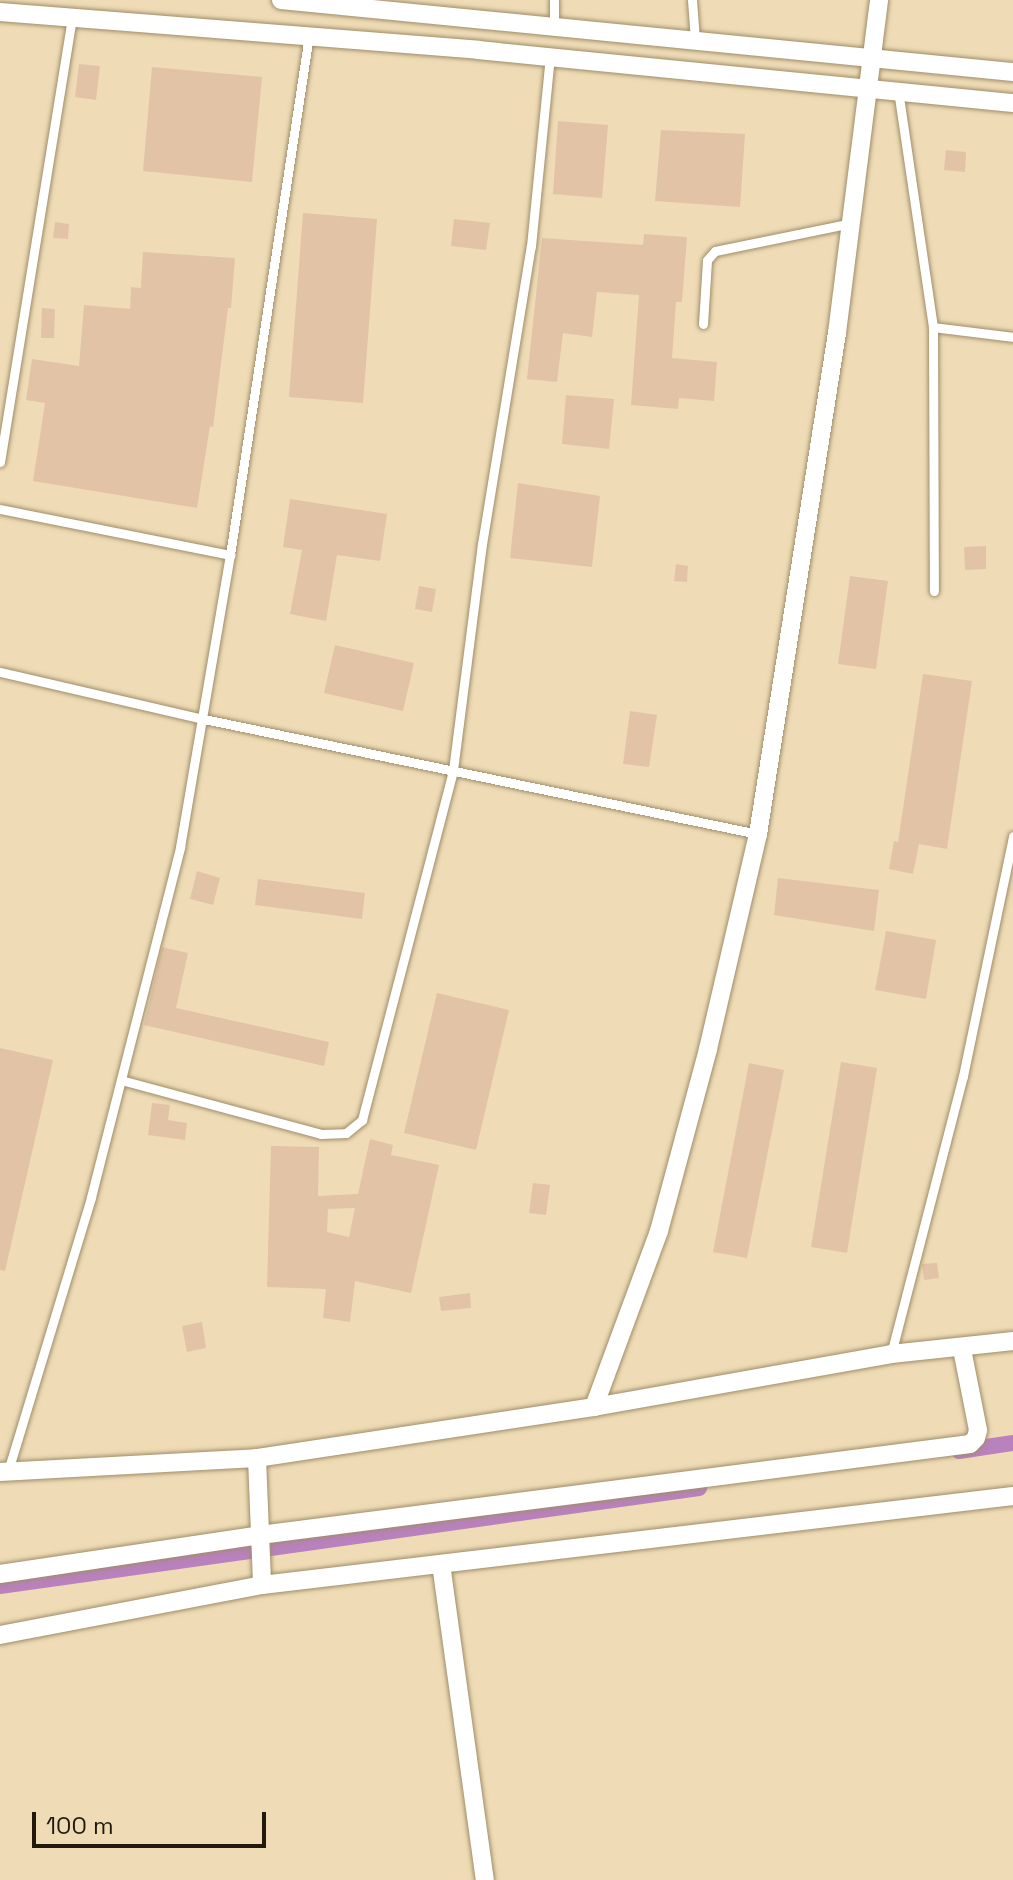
<!DOCTYPE html>
<style>
body{margin:0}
#map{position:relative;width:1013px;height:1880px;overflow:hidden;background:#efdcb6;font-family:"Space Grotesk",sans-serif}
div>[style]{position:absolute}
[style*='--x']{left:calc(var(--x)*1px);top:calc(var(--y)*1px);width:calc(var(--w)*1px);rotate:calc(var(--a)*1deg)}
.canal>*{height:16px;margin:-8px;padding:0 8px;transform-origin:8px;border-radius:8px;background:#b981bd}
.building>*{inset:0;background:#e3c3a6}
.roads{filter:drop-shadow(0 0 2px #9f8d6a) drop-shadow(0 0 2px #9f8d6a)}
.service>*{height:9px;margin:-4.5px;padding:0 4.5px;transform-origin:4.5px;border-radius:4.5px;background:#fff}
.minor>*{height:18px;margin:-9px;padding:0 9px;transform-origin:9px;border-radius:9px;background:#fff}
span{translate:-50% -50%;white-space:nowrap;text-align:center;line-height:1.15;-webkit-text-stroke:6px #efdcb6;paint-order:stroke}
.scale{position:absolute;left:32px;top:1812px;width:234px;height:36px;box-sizing:border-box;border:4px solid #211a0c;border-top:0;padding-left:10px;font-size:24px;line-height:28px;white-space:nowrap;color:#211a0c;-webkit-text-stroke:6px #efdcb6;paint-order:stroke}
</style>
<div id="map">
<div class="canal">
<div style="--x:959;--y:1451;--w:55;--a:-8.4"></div>
<div style="--x:0;--y:1586;--w:706;--a:-7.98"></div>
</div>
<div class="building">
<div style="clip-path:polygon(79px 64px,100px 66px,96px 100px,75px 97px)"></div>
<div style="clip-path:polygon(152px 67px,262px 77px,252px 182px,143px 171px)"></div>
<div style="clip-path:polygon(558px 121px,608px 125px,602px 198px,553px 194px)"></div>
<div style="clip-path:polygon(661px 130px,745px 134px,740px 207px,655px 201px)"></div>
<div style="clip-path:polygon(946px 150px,966px 152px,965px 172px,944px 170px)"></div>
<div style="clip-path:polygon(303px 213px,377px 219px,363px 403px,289px 397px)"></div>
<div style="clip-path:polygon(454px 219px,490px 223px,486px 250px,451px 246px)"></div>
<div style="clip-path:polygon(55px 222px,69px 224px,68px 239px,53px 238px)"></div>
<div style="clip-path:polygon(644px 234px,687px 237px,682px 302px,676px 302px,672px 358px,717px 362px,714px 401px,679px 398px,678px 409px,631px 405px,639px 295px,597px 292px,592px 337px,563px 333px,557px 382px,527px 379px,542px 238px,643px 245px)"></div>
<div style="clip-path:polygon(143px 252px,235px 258px,231px 308px,228px 308px,213px 427px,210px 426px,197px 508px,33px 481px,45px 403px,26px 400px,32px 359px,79px 366px,84px 305px,130px 309px,131px 287px,141px 288px)"></div>
<div style="clip-path:polygon(42px 308px,55px 309px,54px 338px,41px 338px)"></div>
<div style="clip-path:polygon(566px 395px,614px 399px,609px 449px,562px 444px)"></div>
<div style="clip-path:polygon(518px 483px,600px 496px,592px 567px,510px 558px)"></div>
<div style="clip-path:polygon(290px 499px,387px 514px,380px 561px,337px 555px,326px 621px,290px 614px,302px 550px,283px 547px)"></div>
<div style="clip-path:polygon(986px 546px,986px 569px,965px 570px,964px 547px)"></div>
<div style="clip-path:polygon(676px 564px,688px 566px,687px 582px,674px 581px)"></div>
<div style="clip-path:polygon(850px 576px,888px 581px,876px 669px,838px 664px)"></div>
<div style="clip-path:polygon(419px 586px,436px 589px,432px 612px,415px 609px)"></div>
<div style="clip-path:polygon(335px 645px,414px 663px,403px 711px,324px 693px)"></div>
<div style="clip-path:polygon(923px 674px,972px 681px,947px 849px,919px 844px,913px 874px,889px 869px,894px 841px,898px 842px)"></div>
<div style="clip-path:polygon(630px 711px,657px 715px,649px 767px,623px 764px)"></div>
<div style="clip-path:polygon(197px 871px,220px 878px,213px 905px,190px 899px)"></div>
<div style="clip-path:polygon(778px 878px,879px 890px,874px 931px,774px 915px)"></div>
<div style="clip-path:polygon(258px 879px,365px 893px,362px 919px,255px 905px)"></div>
<div style="clip-path:polygon(886px 931px,936px 940px,926px 999px,875px 990px)"></div>
<div style="clip-path:polygon(162px 947px,188px 953px,176px 1008px,329px 1042px,324px 1066px,144px 1025px)"></div>
<div style="clip-path:polygon(437px 993px,509px 1010px,476px 1150px,404px 1133px)"></div>
<div style="clip-path:polygon(0 1048px,53px 1060px,5px 1271px,0 1270px)"></div>
<div style="clip-path:polygon(841px 1062px,877px 1068px,847px 1253px,811px 1247px)"></div>
<div style="clip-path:polygon(749px 1063px,784px 1070px,747px 1258px,713px 1252px)"></div>
<div style="clip-path:polygon(152px 1103px,170px 1105px,168px 1120px,187px 1123px,185px 1140px,148px 1135px)"></div>
<div style="clip-path:polygon(evenodd,370px 1139px,393px 1145px,391px 1155px,439px 1165px,411px 1293px,355px 1281px,350px 1322px,323px 1318px,326px 1289px,267px 1287px,271px 1146px,319px 1147px,318px 1196px,358px 1194px,370px 1139px,355px 1208px,349px 1237px,327px 1232px,328px 1209px,355px 1208px)"></div>
<div style="clip-path:polygon(533px 1183px,550px 1185px,546px 1215px,529px 1213px)"></div>
<div style="clip-path:polygon(937px 1263px,939px 1278px,924px 1280px,922px 1264px)"></div>
<div style="clip-path:polygon(470px 1293px,471px 1308px,441px 1311px,439px 1297px)"></div>
<div style="clip-path:polygon(202px 1322px,206px 1348px,187px 1352px,182px 1326px)"></div>
</div>
<div class="roads">
<div class="service">
<div style="--x:692;--y:0;--w:40;--a:85.7"></div>
<div style="--x:554;--y:29;--w:29;--a:-90"></div>
<div style="--x:898;--y:90;--w:240;--a:81.6"></div>
<div style="--x:933;--y:327;--w:264;--a:89.8"></div>
<div style="--x:703;--y:324;--w:64;--a:-86.4"></div>
<div style="--x:707;--y:260;--w:12;--a:-48"></div>
<div style="--x:715;--y:251;--w:139;--a:-11.6"></div>
<div style="--x:933;--y:327;--w:81;--a:7.1"></div>
<div style="--x:0;--y:462;--w:450;--a:-80.8"></div>
<div style="--x:0;--y:509;--w:235;--a:11.3"></div>
<div style="--x:0;--y:672;--w:209;--a:13"></div>
<div style="--x:204;--y:719;--w:566;--a:11.73"></div>
<div style="--x:121;--y:1080;--w:207;--a:15.1"></div>
<div style="--x:321;--y:1134;--w:25;--a:-2"></div>
<div style="--x:346;--y:1133;--w:21;--a:-39"></div>
<div style="--x:362;--y:1120;--w:362;--a:-75.4"></div>
<div style="--x:453;--y:770;--w:228;--a:-82.7"></div>
<div style="--x:482;--y:544;--w:302;--a:-80.7"></div>
<div style="--x:531;--y:246;--w:190;--a:-84.3"></div>
<div style="--x:891;--y:1354;--w:287;--a:-75.5"></div>
<div style="--x:963;--y:1076;--w:245;--a:-78.2"></div>
<div style="--x:8;--y:1471;--w:286;--a:-73.1"></div>
<div style="--x:91;--y:1197;--w:361;--a:-75.7"></div>
<div style="--x:180;--y:847;--w:296;--a:-80.3"></div>
<div style="--x:230;--y:555;--w:526;--a:-81.36"></div>
</div>
<div class="minor">
<div style="--x:281;--y:0;--w:736;--a:5.62"></div>
<div style="--x:0;--y:12;--w:480;--a:4.5"></div>
<div style="--x:478;--y:50;--w:538;--a:5.66"></div>
<div style="--x:594;--y:1407;--w:188;--a:-69.7"></div>
<div style="--x:659;--y:1231;--w:188;--a:-74.9"></div>
<div style="--x:708;--y:1049;--w:221;--a:-76.9"></div>
<div style="--x:758;--y:834;--w:507;--a:-81.04"></div>
<div style="--x:837;--y:333;--w:336;--a:-82.8"></div>
<div style="--x:257;--y:1458;--w:127;--a:87.7"></div>
<div style="--x:0;--y:1472;--w:257;--a:-3.1"></div>
<div style="--x:257;--y:1458;--w:341;--a:-8.6"></div>
<div style="--x:594;--y:1407;--w:302;--a:-10.1"></div>
<div style="--x:891;--y:1354;--w:123;--a:-6.1"></div>
<div style="--x:441;--y:1564;--w:319;--a:82.1"></div>
<div style="--x:0;--y:1574;--w:263;--a:-8.5"></div>
<div style="--x:260;--y:1535;--w:716;--a:-7.3"></div>
<div style="--x:970;--y:1444;--w:8;--a:-45"></div>
<div style="--x:976;--y:1438;--w:8;--a:-76"></div>
<div style="--x:978;--y:1430;--w:83;--a:-101.2"></div>
<div style="--x:0;--y:1635;--w:267;--a:-10.8"></div>
<div style="--x:262;--y:1585;--w:756;--a:-6.76"></div>
</div>
</div>
<div class="scale">100 m</div>
</div>
